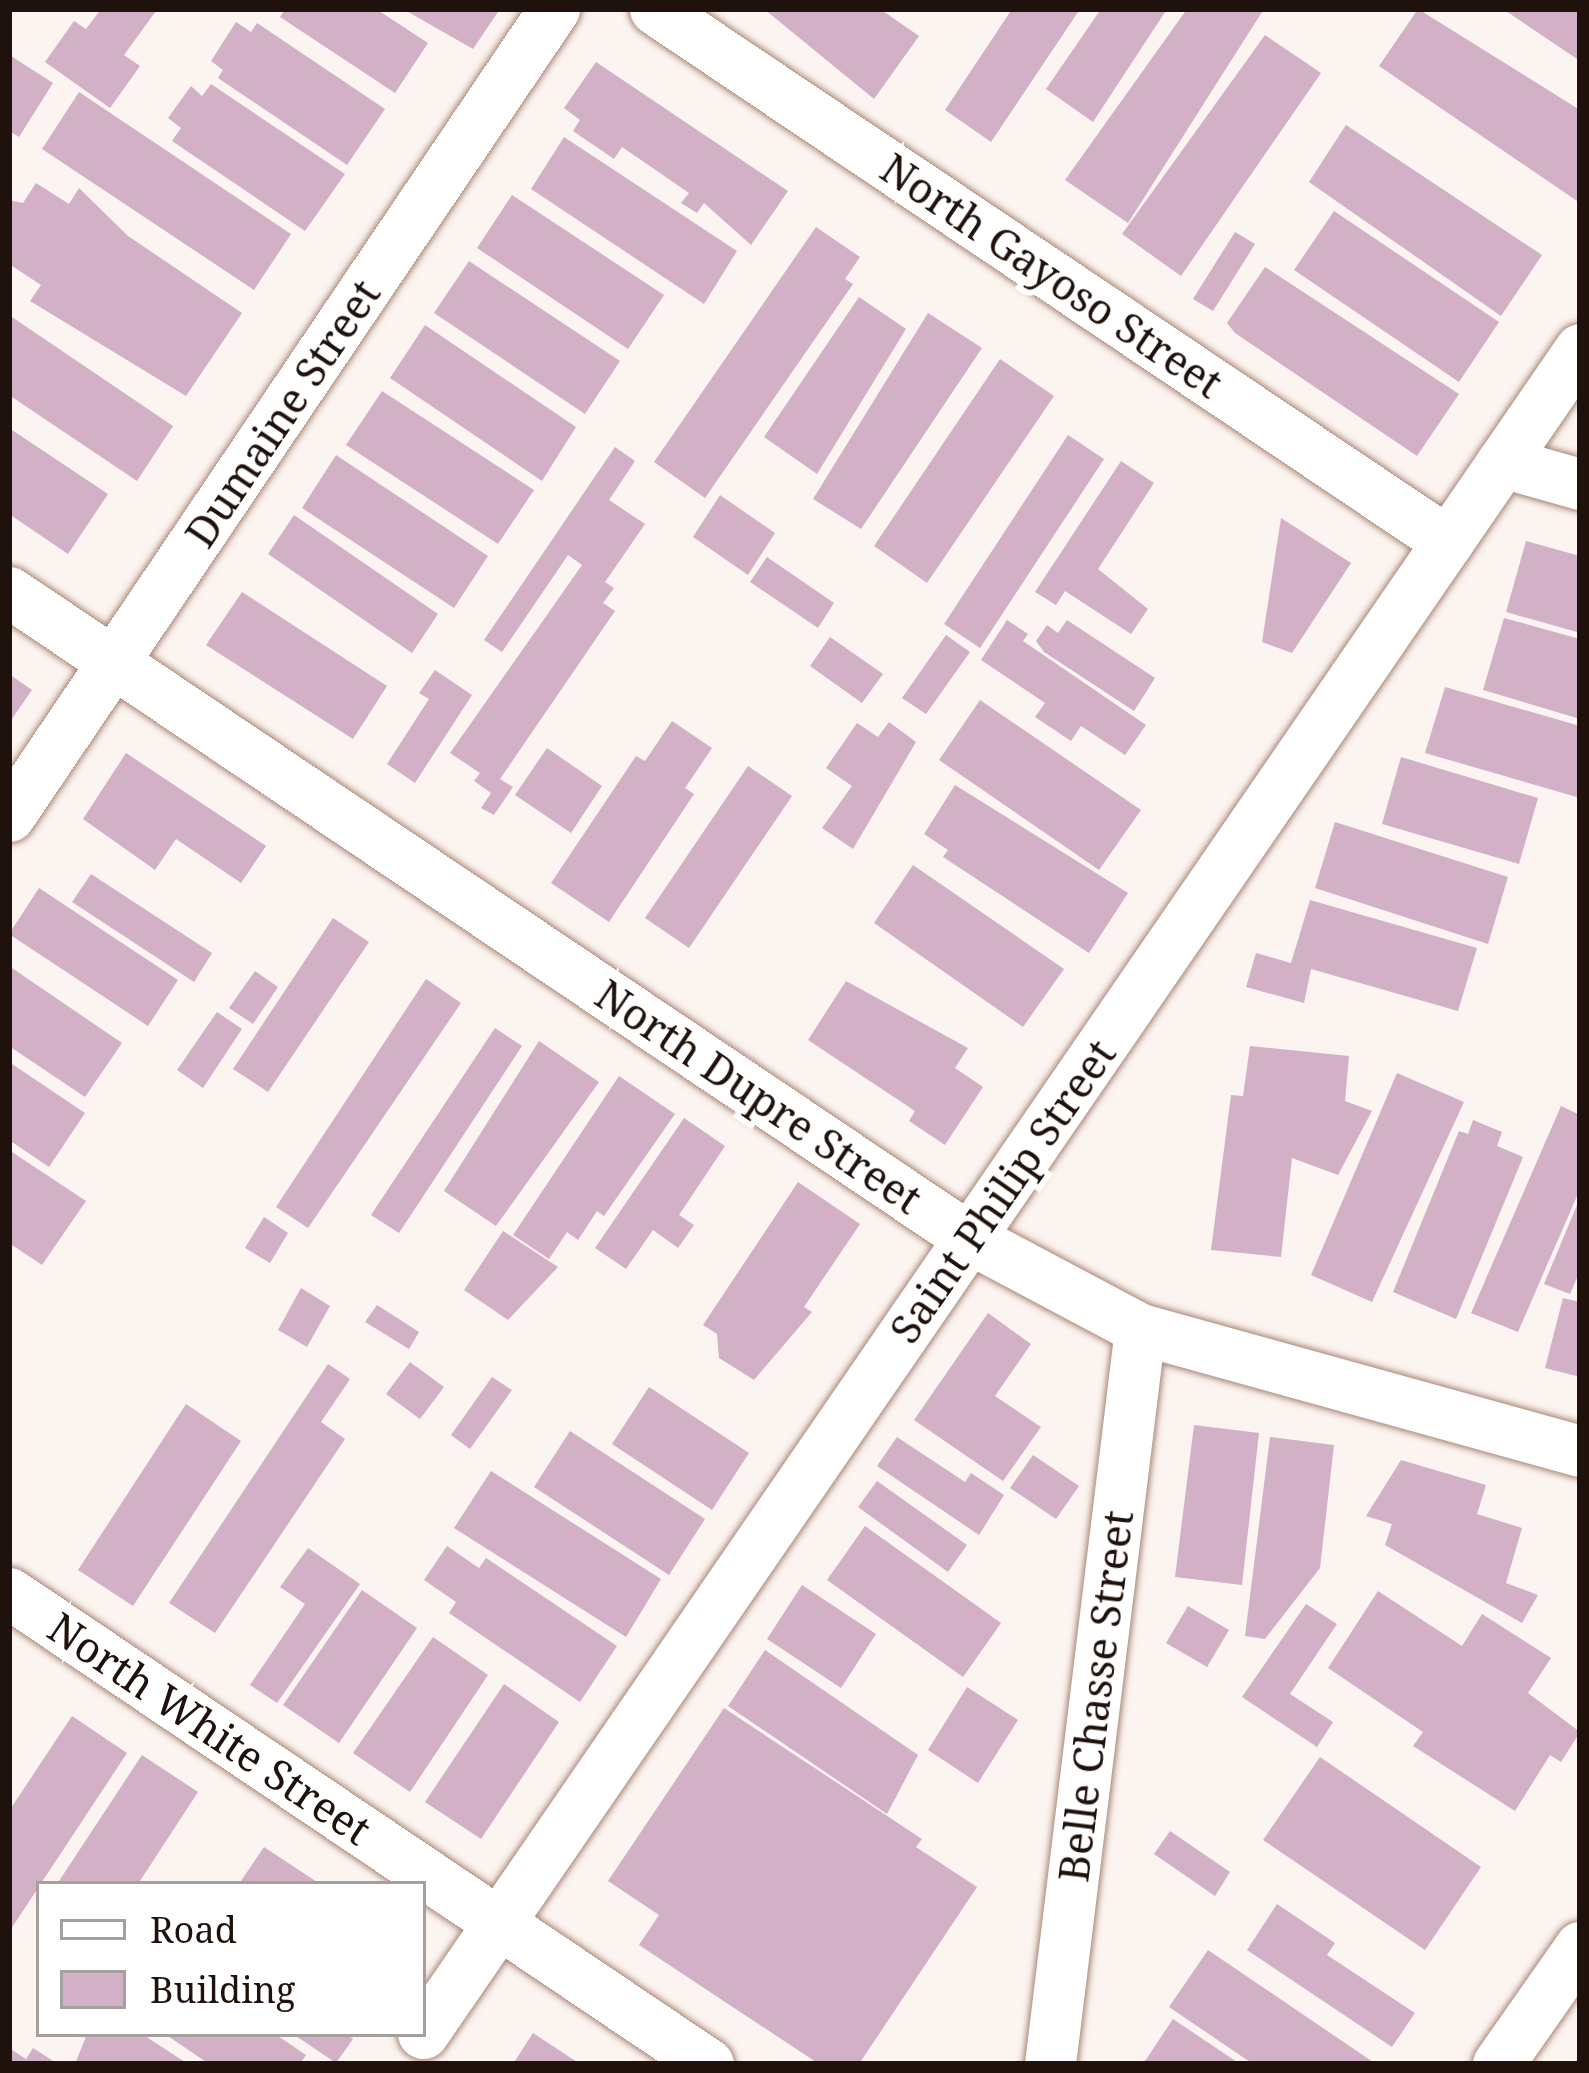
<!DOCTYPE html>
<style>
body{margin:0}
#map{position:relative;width:1589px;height:2073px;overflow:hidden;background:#fcf4f0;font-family:"Noto Serif",serif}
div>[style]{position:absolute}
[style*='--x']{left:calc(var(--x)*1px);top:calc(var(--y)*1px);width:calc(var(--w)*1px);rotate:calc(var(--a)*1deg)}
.building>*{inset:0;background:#d2b0c5}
.roads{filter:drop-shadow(0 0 3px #aa8777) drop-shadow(0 0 3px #aa8777)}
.street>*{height:51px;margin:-25.5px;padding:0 25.5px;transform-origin:25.5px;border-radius:25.5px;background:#fff}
span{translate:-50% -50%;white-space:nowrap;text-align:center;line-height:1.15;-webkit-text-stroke:12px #fff;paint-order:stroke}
.street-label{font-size:42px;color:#1f120c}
.frame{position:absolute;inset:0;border:12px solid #1f120c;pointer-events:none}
.legend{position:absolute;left:36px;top:1881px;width:390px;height:156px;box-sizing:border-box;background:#fff;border:3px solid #a5a09e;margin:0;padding:15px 21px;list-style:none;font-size:36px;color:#1f120c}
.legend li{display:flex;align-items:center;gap:24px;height:60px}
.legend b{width:60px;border:3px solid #a5a09e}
</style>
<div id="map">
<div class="building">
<div style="clip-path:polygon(101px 9px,156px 11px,124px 55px,140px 66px,110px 108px,45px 62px,74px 21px,86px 29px)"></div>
<div style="clip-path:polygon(285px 9px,376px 9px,428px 43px,395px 93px,280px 17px)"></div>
<div style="clip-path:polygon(403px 9px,500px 9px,473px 49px)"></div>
<div style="clip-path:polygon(764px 9px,880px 9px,919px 36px,874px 99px)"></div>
<div style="clip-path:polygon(1012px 9px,1080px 9px,991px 142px,945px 110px)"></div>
<div style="clip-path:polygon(1101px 9px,1167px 9px,1093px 122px,1046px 89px)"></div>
<div style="clip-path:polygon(1187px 9px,1262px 12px,1128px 223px,1065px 180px)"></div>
<div style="clip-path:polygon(1418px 9px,1580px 110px,1580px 203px,1379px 66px)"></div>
<div style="clip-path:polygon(1503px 9px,1580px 9px,1580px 61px)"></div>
<div style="clip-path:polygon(236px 22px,251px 32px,257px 23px,385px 109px,347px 165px,218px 78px,223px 70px,211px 61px)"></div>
<div style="clip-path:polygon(1265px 35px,1321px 73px,1181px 276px,1122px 234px)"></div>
<div style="clip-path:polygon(11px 56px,53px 83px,19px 137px,9px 131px)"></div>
<div style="clip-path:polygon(596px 62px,788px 191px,751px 245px,704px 203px,697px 213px,681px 203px,689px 193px,622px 147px,614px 159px,573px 131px,580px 120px,564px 108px)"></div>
<div style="clip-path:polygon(211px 84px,345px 174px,305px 231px,172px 141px,181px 128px,168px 118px,191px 86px,202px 96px)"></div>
<div style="clip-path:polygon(79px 92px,291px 234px,254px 290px,42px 149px)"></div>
<div style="clip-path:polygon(1346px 125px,1542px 255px,1501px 316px,1309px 182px)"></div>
<div style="clip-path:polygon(564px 137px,737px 251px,704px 304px,531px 189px)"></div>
<div style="clip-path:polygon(36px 183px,69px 204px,79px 188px,128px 236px,242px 313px,186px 396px,30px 301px,41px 285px,9px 264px,9px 200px,23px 203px)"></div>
<div style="clip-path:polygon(512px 195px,664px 295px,628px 349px,477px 248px)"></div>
<div style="clip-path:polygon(1334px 211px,1499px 322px,1459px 382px,1294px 270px)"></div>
<div style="clip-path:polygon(816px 227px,860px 257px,845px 279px,853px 284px,705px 498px,654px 462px)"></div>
<div style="clip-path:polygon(1235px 232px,1255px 244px,1213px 311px,1193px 299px)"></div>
<div style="clip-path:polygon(469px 261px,620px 361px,585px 414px,434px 313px)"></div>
<div style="clip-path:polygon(1265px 267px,1459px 394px,1417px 456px,1235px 333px,1227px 323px)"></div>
<div style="clip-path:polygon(859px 297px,906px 329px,817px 474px,764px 437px)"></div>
<div style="clip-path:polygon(928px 313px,982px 348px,861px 529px,813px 499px)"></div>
<div style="clip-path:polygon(9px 315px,173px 426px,137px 481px,9px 395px)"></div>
<div style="clip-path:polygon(425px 325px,576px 427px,542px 481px,390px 378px)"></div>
<div style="clip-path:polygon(1000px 359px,1054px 396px,927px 583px,874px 546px)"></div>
<div style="clip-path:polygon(382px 391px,534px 490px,498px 544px,346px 445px)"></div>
<div style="clip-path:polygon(9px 428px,108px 494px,68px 554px,9px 514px)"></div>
<div style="clip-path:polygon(1068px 435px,1104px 459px,980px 648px,944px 624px)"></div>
<div style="clip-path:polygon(615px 447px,635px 461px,609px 500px,645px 524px,605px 582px,614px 588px,603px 603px,615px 611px,500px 779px,513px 787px,494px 815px,481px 808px,491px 793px,474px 781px,480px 773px,450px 753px,582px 565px,568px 555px,502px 652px,484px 640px)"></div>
<div style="clip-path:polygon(336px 455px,488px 556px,454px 608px,302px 508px)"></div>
<div style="clip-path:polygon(1121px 461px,1154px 483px,1098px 569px,1148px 609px,1131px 634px,1065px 591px,1056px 605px,1035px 592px)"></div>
<div style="clip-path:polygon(720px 495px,775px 533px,748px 575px,693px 537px)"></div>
<div style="clip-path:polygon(294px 515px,438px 614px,412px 653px,268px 554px)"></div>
<div style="clip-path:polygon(1281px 518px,1351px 563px,1292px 653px,1262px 642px)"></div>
<div style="clip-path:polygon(1526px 541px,1580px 556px,1580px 633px,1506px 612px)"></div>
<div style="clip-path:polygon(767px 557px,834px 603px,818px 628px,750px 582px)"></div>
<div style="clip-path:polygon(242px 592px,387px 686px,353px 739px,206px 645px)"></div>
<div style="clip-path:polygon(1504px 618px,1580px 639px,1580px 719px,1483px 690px)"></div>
<div style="clip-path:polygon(1007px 620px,1028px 634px,1023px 641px,1146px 725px,1125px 755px,1081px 726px,1071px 741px,1035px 717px,1045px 703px,981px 660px)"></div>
<div style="clip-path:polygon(1067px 620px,1155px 678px,1134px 711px,1044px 652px,1036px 641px,1047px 625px,1058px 633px)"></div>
<div style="clip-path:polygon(946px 635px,970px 652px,926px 714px,902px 698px)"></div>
<div style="clip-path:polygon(830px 637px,883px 674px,862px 703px,810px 666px)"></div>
<div style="clip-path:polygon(435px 670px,472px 695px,415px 783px,387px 764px,429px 699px,419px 693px)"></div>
<div style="clip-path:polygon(9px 674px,32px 690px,9px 723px)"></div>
<div style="clip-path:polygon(1445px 687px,1580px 726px,1580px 798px,1425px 753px)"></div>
<div style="clip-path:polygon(980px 700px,1141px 810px,1099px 870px,939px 760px)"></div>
<div style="clip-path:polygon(672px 721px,712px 748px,685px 788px,694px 794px,609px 922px,551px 883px,636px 756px,645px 761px)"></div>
<div style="clip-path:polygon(889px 722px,916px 742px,853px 849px,822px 828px,852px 786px,826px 768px,857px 723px,878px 737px)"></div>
<div style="clip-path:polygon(547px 748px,602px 786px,571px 833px,515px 795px)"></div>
<div style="clip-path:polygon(126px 753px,266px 846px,241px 883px,176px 839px,155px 870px,83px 819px)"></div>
<div style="clip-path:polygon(1401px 757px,1538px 798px,1519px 864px,1382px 824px)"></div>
<div style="clip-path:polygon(748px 766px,792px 796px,689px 948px,645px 918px)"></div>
<div style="clip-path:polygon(955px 785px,1128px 893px,1089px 953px,943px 857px,948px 850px,924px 834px)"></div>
<div style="clip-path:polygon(1335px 822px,1508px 877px,1488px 944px,1315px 888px)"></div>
<div style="clip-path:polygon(913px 865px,1064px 969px,1023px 1027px,874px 923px)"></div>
<div style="clip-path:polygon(91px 874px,212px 953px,194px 982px,72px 902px)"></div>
<div style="clip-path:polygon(39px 888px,178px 980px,148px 1026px,9px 934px)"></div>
<div style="clip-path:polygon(1310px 900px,1477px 948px,1458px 1011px,1311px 969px,1304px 1003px,1246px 987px,1256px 953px,1291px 963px)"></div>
<div style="clip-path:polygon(333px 918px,369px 942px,268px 1092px,233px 1069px)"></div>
<div style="clip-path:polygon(9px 966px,122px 1043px,85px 1097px,9px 1046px)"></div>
<div style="clip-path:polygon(255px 971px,278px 987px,253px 1024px,229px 1008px)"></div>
<div style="clip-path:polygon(426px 979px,461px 1003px,308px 1228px,276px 1207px)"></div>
<div style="clip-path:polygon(846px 981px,968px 1048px,955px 1068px,983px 1087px,945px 1145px,909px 1121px,915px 1111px,808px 1040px)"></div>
<div style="clip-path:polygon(217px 1012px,242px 1029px,203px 1088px,177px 1070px)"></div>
<div style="clip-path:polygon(495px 1028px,522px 1046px,399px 1233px,371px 1215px)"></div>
<div style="clip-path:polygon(539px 1041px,599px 1082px,496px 1226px,444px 1191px)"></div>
<div style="clip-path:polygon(1250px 1046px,1349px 1056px,1345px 1101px,1372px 1111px,1338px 1175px,1292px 1158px,1281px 1257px,1211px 1250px,1231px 1095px,1243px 1096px)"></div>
<div style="clip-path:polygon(9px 1062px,85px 1113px,49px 1167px,9px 1140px)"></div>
<div style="clip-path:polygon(1397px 1073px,1464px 1102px,1372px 1302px,1311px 1275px)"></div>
<div style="clip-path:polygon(619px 1076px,675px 1114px,604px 1216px,597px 1211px,578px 1240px,567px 1232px,549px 1259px,513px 1235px)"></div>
<div style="clip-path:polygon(1561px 1106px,1580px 1115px,1580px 1189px,1518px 1332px,1471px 1313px)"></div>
<div style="clip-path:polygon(684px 1118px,725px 1146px,679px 1215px,694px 1225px,678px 1248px,653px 1230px,626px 1269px,595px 1248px)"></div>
<div style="clip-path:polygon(1473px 1120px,1502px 1132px,1497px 1146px,1523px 1157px,1456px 1319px,1393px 1292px,1459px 1131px,1468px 1134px)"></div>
<div style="clip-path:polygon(9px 1150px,86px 1201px,42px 1265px,9px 1243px)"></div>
<div style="clip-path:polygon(798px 1182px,860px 1224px,804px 1307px,812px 1312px,754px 1380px,719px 1358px,717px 1334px,703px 1325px)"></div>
<div style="clip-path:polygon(1580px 1198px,1580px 1271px,1570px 1294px,1544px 1284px)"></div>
<div style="clip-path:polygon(264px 1217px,288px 1233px,270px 1263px,245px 1248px)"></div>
<div style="clip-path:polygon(503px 1231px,558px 1267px,508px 1320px,464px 1290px)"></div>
<div style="clip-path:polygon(301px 1288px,330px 1306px,307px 1347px,278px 1330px)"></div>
<div style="clip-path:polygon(1563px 1298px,1580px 1302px,1580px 1377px,1545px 1368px)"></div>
<div style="clip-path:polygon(377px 1305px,419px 1332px,409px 1349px,365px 1322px)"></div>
<div style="clip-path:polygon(988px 1313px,1031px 1344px,995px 1396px,1041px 1427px,1003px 1481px,914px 1420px)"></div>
<div style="clip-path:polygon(410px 1362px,444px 1387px,420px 1419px,386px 1394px)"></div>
<div style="clip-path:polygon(328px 1364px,350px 1379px,321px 1422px,345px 1439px,215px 1633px,169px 1603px)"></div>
<div style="clip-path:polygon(492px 1377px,512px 1390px,470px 1449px,451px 1435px)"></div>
<div style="clip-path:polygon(649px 1387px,749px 1453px,712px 1510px,612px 1444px)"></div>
<div style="clip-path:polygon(186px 1404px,241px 1441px,133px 1606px,78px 1570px)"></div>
<div style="clip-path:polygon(1194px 1425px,1259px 1433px,1242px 1585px,1175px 1577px)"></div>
<div style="clip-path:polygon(570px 1431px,705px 1519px,669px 1575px,534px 1487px)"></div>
<div style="clip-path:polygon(897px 1437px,965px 1482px,971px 1473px,1004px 1495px,979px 1535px,877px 1466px)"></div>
<div style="clip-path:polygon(1270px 1437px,1334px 1445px,1320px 1568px,1265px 1639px,1245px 1636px)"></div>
<div style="clip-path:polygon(1033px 1455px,1079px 1486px,1056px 1519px,1010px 1488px)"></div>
<div style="clip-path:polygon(1401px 1460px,1486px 1485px,1477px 1514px,1522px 1528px,1506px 1583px,1538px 1595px,1522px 1623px,1385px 1545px,1392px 1524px,1366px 1516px)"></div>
<div style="clip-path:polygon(491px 1471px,661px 1579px,626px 1637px,454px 1528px)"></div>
<div style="clip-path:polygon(877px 1481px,967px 1545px,948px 1572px,858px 1507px)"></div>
<div style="clip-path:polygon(865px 1526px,1001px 1623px,963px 1677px,827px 1580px)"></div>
<div style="clip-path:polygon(447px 1546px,479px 1568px,486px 1558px,617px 1646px,580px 1702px,449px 1613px,456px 1602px,424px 1580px)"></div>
<div style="clip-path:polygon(308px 1548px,360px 1584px,277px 1703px,250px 1685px,305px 1604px,280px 1587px)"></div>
<div style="clip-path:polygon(802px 1585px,876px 1634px,841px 1688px,767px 1639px)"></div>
<div style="clip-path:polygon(362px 1590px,417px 1628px,339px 1743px,283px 1705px)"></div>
<div style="clip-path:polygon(1378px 1591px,1462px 1646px,1482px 1614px,1551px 1658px,1528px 1693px,1580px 1732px,1561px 1762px,1550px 1755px,1515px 1811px,1413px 1746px,1423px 1732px,1328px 1668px)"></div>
<div style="clip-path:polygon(1306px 1604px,1337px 1624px,1290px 1694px,1333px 1722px,1317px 1747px,1242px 1697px)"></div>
<div style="clip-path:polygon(1188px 1606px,1229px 1630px,1207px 1667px,1166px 1643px)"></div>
<div style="clip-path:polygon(433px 1637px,488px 1675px,410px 1792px,353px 1753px)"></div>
<div style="clip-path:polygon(765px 1650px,918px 1755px,887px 1814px,728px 1706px)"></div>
<div style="clip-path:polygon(504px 1684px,559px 1722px,481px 1839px,425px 1802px)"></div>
<div style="clip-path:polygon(967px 1687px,1018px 1720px,978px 1783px,928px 1750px)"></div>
<div style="clip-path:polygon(724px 1708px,922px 1839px,916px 1847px,977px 1887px,859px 2064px,819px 2064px,639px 1945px,659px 1915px,608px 1881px)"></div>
<div style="clip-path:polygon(72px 1716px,127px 1753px,9px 1932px,9px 1811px)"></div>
<div style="clip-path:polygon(142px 1755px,198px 1792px,138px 1884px,57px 1884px)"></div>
<div style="clip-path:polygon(1320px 1757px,1481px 1867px,1425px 1950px,1263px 1840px)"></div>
<div style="clip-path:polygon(1170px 1831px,1230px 1872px,1215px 1896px,1154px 1854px)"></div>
<div style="clip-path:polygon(264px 1847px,320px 1884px,239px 1884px)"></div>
<div style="clip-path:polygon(1277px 1904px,1335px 1943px,1327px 1955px,1415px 2013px,1392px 2047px,1247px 1950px)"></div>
<div style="clip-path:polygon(1208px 1950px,1376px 2064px,1253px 2064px,1169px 2007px)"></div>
<div style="clip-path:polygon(1173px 2019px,1240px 2064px,1143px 2064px)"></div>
<div style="clip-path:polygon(533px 2033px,580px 2064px,513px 2064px)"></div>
<div style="clip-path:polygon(87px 2034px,142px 2034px,188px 2064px,75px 2064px)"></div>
<div style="clip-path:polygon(165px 2034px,275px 2034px,306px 2055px,300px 2064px,209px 2064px)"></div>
<div style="clip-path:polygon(293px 2034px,346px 2034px,353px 2039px,336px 2063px)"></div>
<div style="clip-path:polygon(9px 2048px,26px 2059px,33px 2048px,58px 2064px,9px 2064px)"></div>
</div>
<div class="roads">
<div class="street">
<div style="--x:655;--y:9;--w:955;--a:33.91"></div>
<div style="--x:1502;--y:462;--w:81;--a:15.8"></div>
<div style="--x:9;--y:592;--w:1157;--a:33.94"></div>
<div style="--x:969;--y:1238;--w:194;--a:28"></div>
<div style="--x:1140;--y:1329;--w:457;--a:15.5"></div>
<div style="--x:9;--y:816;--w:974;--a:-55.97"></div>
<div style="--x:9;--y:1593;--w:843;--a:33.97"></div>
<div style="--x:423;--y:2033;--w:2043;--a:-55.51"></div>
<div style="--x:1050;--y:2064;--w:740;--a:-83.02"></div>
<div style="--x:1498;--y:2064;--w:143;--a:-55"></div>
</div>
</div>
<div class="street-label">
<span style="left:1052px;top:275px;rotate:34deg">North Gayoso Street</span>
<span style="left:282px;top:413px;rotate:-56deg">Dumaine Street</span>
<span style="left:759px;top:1096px;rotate:34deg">North Dupre Street</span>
<span style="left:1002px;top:1191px;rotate:-55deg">Saint Philip Street</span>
<span style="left:1095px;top:1696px;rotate:-83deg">Belle Chasse Street</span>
<span style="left:210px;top:1728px;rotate:34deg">North White Street</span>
</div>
<div class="frame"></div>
<ul class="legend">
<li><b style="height:15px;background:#fff"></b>Road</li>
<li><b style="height:33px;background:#d2b0c5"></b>Building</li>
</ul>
</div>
